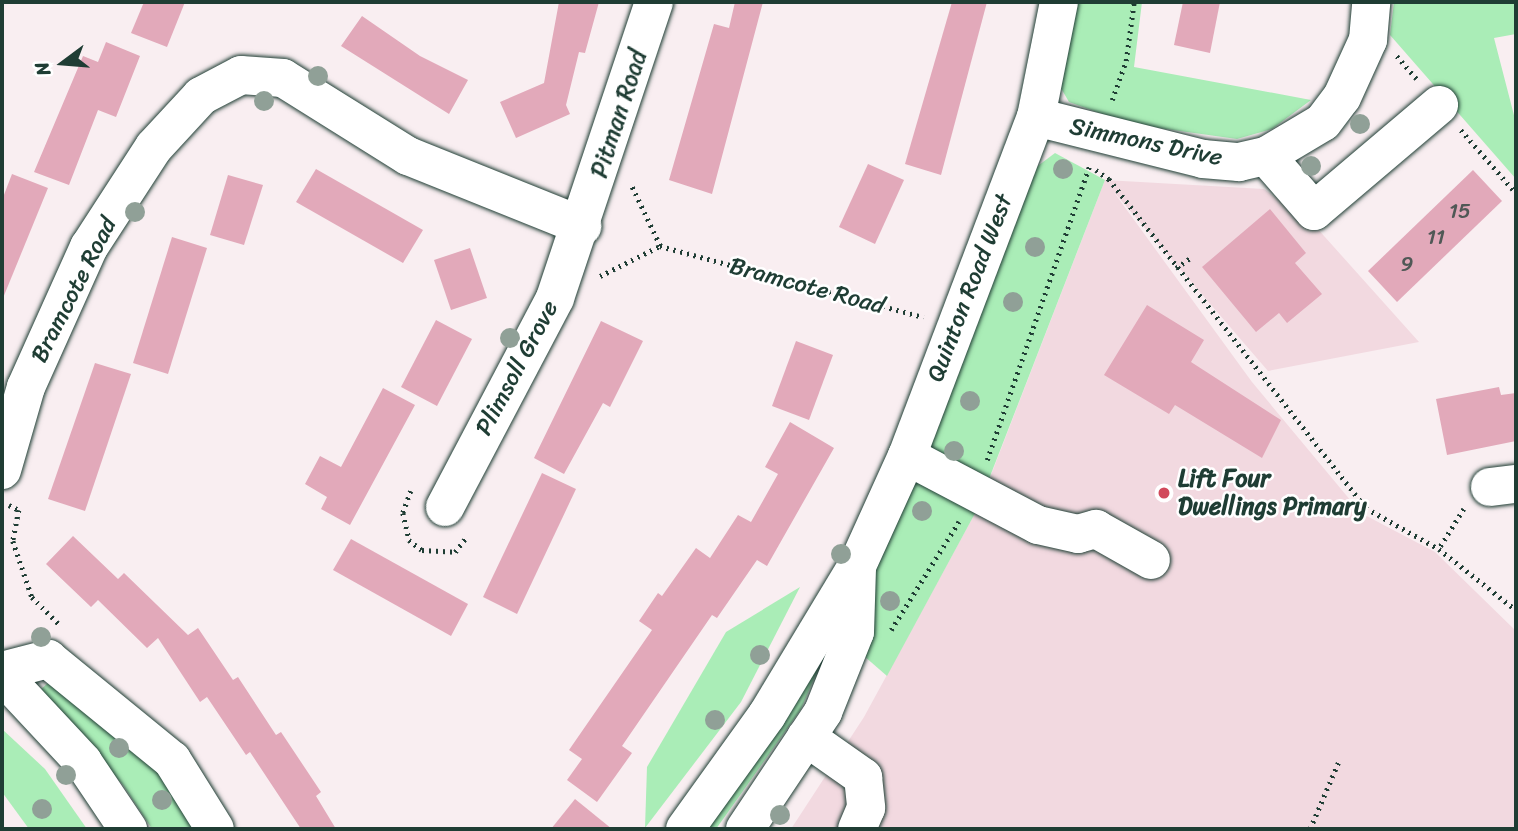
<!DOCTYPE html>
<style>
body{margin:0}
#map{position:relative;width:1518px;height:831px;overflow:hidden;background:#f9eef1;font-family:Sriracha,sans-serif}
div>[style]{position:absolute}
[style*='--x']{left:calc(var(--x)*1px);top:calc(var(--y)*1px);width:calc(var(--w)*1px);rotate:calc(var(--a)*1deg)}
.built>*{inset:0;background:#f2d9e0}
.green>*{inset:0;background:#aaedb7}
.building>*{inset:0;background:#e2a9ba}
.path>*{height:4.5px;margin-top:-2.25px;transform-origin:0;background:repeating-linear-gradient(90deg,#1f3d34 0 2px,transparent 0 7px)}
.roads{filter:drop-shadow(0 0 2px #1f3d34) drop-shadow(0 0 2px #1f3d34)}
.minor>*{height:38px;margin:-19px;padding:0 19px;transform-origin:19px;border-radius:19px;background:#fff}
.trees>*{width:20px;height:20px;margin:-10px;border-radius:50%;background:#90a097}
.dots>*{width:19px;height:19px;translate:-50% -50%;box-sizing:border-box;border:4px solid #fff;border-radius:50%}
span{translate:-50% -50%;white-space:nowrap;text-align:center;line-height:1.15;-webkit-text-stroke:5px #fff;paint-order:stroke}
.number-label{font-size:21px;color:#505856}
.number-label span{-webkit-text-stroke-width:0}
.street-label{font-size:24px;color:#1f3d34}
.poi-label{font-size:24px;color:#1f3d34;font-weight:700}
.left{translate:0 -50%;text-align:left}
.frame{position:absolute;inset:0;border:4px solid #1f3d34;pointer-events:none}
.north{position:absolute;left:28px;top:28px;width:70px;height:70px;-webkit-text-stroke:5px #fff;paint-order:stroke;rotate:254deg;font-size:19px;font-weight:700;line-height:28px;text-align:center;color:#1f3d34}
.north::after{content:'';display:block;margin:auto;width:24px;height:32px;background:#1f3d34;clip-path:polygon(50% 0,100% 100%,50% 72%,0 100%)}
</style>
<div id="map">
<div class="built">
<div style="clip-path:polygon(1105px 180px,1264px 189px,1316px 227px,1419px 342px,1268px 371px,1113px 191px,1252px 382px,1361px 513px,1435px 552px,1516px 631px,1516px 829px,791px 829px,864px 717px,979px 506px)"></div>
</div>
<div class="green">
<div style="clip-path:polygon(1072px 2px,1142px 2px,1134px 67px,1311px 100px,1272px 129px,1237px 139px,1130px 124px,1069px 102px,1058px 83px)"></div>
<div style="clip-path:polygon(1394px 2px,1516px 2px,1516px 34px,1494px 38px,1516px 123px,1516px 179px,1390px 35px)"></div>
<div style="clip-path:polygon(1055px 153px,1105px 180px,989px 479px,922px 451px,1035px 168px)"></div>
<div style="clip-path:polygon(912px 474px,979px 506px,887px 676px,864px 656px,874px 561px)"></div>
<div style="clip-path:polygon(800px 587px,741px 702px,645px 828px,647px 767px,726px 632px)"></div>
<div style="clip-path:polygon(811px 663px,818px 669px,801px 709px,716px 829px,698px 829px)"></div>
<div style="clip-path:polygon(56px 676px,163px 762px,204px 829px,152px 829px,123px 785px,40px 690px)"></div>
<div style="clip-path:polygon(2px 729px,45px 769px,87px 829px,29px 829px,2px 792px)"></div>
</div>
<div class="building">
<div style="clip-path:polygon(144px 2px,185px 2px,167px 47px,131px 33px)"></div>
<div style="clip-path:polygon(559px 2px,599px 2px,585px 53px,579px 52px,566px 105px,570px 114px,516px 138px,500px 102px,544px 83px)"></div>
<div style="clip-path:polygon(735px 2px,763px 2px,712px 194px,669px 180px,714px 24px,729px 28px)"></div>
<div style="clip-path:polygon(952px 2px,987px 2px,941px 175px,905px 164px)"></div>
<div style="clip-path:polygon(1183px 2px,1220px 2px,1210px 53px,1174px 45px)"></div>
<div style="clip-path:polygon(362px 16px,420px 56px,468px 80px,449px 114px,341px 46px)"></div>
<div style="clip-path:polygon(106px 42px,140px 56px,116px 117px,98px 110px,69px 185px,34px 172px,83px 56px,98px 62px)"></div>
<div style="clip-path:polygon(868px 164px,904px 180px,875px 244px,839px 227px)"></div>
<div style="clip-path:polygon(316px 169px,423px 230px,403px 263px,296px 202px)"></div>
<div style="clip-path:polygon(1473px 170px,1502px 201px,1397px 302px,1368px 271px)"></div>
<div style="clip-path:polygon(12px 174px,48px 188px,3px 298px,2px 200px)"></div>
<div style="clip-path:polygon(228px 175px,263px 185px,244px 245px,210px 235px)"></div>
<div style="clip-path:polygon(1270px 209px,1306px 253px,1295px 263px,1322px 294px,1287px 323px,1279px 313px,1256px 332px,1202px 267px)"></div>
<div style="clip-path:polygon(172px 237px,207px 248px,168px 374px,133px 363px)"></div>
<div style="clip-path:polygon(470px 248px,487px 298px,451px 310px,434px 260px)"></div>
<div style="clip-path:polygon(1147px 305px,1204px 340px,1191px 362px,1281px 420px,1262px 458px,1175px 405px,1169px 414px,1104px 375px)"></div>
<div style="clip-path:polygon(436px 320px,472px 339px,437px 406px,401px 387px)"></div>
<div style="clip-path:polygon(601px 321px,643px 341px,610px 407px,603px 403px,564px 474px,534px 458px)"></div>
<div style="clip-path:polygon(796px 341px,833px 355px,809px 420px,772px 406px)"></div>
<div style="clip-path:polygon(95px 363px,131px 374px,85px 511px,48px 499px)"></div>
<div style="clip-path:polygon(1499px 387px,1501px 395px,1516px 393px,1516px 441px,1447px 455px,1436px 399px)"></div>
<div style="clip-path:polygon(383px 388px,415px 405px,350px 525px,321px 509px,327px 497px,305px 484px,320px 456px,341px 467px)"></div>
<div style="clip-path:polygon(790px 422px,834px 448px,767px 566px,757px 560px,717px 618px,712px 615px,622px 746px,632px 753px,597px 802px,567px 780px,582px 759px,569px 750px,652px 630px,639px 621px,658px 593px,662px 596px,696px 548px,710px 558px,738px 515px,751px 522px,778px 474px,765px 467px)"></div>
<div style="clip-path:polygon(542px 473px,576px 489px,517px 614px,483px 597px)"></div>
<div style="clip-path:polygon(73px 536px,118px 579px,124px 573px,188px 635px,198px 628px,233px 680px,238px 677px,276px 735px,281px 732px,321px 792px,316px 796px,336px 829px,301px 829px,250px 752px,246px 755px,207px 697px,200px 702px,158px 638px,147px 648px,98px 600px,91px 607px,46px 564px)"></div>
<div style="clip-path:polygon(351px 539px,468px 604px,451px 636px,333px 570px)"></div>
<div style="clip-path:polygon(575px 799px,612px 829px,551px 829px)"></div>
</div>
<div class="path">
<div style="--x:1397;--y:56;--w:30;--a:49"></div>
<div style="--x:1112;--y:100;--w:41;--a:-70.3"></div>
<div style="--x:1126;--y:61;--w:60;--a:-82.3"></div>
<div style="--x:1461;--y:130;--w:84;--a:48.9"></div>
<div style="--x:1096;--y:170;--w:16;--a:35"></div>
<div style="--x:1109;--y:179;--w:417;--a:52"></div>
<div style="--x:1366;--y:508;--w:84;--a:29.3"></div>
<div style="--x:660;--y:246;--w:273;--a:15.1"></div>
<div style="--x:1176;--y:268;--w:19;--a:-35"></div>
<div style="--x:600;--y:276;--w:67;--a:-26.6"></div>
<div style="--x:660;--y:246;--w:68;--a:-115.4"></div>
<div style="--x:987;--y:460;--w:313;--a:-70.8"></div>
<div style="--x:411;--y:491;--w:23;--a:110"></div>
<div style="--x:403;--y:513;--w:28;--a:77"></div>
<div style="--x:409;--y:540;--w:16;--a:38"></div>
<div style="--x:422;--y:550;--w:33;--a:3"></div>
<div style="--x:455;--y:552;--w:20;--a:-53"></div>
<div style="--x:9;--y:505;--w:11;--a:27"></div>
<div style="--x:19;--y:510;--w:32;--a:101"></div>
<div style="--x:13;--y:541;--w:59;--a:71.3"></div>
<div style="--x:32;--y:597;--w:40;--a:45"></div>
<div style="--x:1464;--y:509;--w:47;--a:122"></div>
<div style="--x:1439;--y:549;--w:98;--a:38.4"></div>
<div style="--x:891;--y:630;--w:128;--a:-58"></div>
<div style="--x:1310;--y:829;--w:72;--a:-67"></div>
</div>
<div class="roads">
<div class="minor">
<div style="--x:1036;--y:117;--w:172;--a:14.1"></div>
<div style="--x:1203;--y:159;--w:36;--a:5"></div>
<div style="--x:1239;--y:162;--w:28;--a:-13"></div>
<div style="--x:1266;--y:156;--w:66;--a:-30.8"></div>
<div style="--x:1323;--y:122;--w:31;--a:-53"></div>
<div style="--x:1342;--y:97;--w:63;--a:-65.5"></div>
<div style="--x:1368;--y:40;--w:38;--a:-85"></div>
<div style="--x:1266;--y:156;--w:73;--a:48.9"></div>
<div style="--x:1314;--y:211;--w:164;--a:-40.3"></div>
<div style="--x:907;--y:456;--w:148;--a:27.8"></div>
<div style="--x:1038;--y:525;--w:41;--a:12.7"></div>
<div style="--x:1078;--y:534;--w:19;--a:-16"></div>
<div style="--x:1096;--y:529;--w:63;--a:29.4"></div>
<div style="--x:2;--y:470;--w:86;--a:-73.9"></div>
<div style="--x:26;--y:387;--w:154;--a:-65.8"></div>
<div style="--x:89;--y:247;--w:119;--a:-57"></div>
<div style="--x:154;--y:147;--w:69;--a:-47.3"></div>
<div style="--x:201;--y:96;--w:45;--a:-27.7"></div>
<div style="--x:241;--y:75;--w:42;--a:4.1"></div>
<div style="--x:283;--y:78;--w:147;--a:32"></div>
<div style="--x:408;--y:156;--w:188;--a:21.9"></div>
<div style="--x:1490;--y:487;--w:26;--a:-7"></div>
<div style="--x:445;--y:507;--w:236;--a:-62.2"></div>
<div style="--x:555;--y:298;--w:312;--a:-71.5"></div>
<div style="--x:2;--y:671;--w:48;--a:-14.6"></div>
<div style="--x:48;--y:659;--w:160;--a:39.2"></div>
<div style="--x:172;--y:760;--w:81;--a:58.1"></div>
<div style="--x:2;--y:675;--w:119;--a:47"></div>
<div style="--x:83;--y:762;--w:81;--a:56.1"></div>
<div style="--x:806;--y:737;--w:70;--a:35.1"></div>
<div style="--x:863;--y:777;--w:31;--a:84"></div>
<div style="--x:866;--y:808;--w:23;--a:113"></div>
<div style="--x:685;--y:829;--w:140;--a:-54.3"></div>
<div style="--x:767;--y:715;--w:174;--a:-58.9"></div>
<div style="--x:857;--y:566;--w:121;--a:-65.6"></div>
<div style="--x:907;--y:456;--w:363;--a:-69.2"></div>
<div style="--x:1036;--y:117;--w:117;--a:-78.7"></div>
<div style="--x:745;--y:829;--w:141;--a:-56.3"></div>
<div style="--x:823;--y:712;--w:86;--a:-68.2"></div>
<div style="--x:855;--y:632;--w:64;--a:-88.2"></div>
</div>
</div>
<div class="trees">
<div style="left:318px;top:76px"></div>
<div style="left:264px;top:101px"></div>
<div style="left:1360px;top:124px"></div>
<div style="left:1311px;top:166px"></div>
<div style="left:1063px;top:169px"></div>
<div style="left:135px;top:212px"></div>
<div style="left:1035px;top:247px"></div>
<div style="left:1013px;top:302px"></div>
<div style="left:510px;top:338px"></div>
<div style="left:970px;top:401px"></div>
<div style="left:954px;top:451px"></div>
<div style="left:922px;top:511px"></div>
<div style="left:841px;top:554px"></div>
<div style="left:890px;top:601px"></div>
<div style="left:41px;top:637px"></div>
<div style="left:760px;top:655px"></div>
<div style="left:715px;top:720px"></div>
<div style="left:119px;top:748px"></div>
<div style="left:66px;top:775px"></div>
<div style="left:162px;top:800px"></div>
<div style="left:42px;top:809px"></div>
<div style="left:780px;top:815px"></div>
</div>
<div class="dots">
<div style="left:1164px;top:493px;background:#d1495b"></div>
</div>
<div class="number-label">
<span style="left:1460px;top:211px">15</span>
<span style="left:1436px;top:237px">11</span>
<span style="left:1407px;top:264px">9</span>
</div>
<div class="street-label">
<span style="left:619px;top:114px;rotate:-72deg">Pitman Road</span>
<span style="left:1146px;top:142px;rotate:12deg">Simmons Drive</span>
<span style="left:807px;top:286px;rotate:15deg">Bramcote Road</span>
<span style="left:970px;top:288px;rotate:-69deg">Quinton Road West</span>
<span style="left:74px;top:290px;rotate:-63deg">Bramcote Road</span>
<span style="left:517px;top:368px;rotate:-62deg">Plimsoll Grove</span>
</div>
<div class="poi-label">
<span class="left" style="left:1178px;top:493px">Lift Four<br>Dwellings Primary</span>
</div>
<div class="frame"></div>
<div class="north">N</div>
</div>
